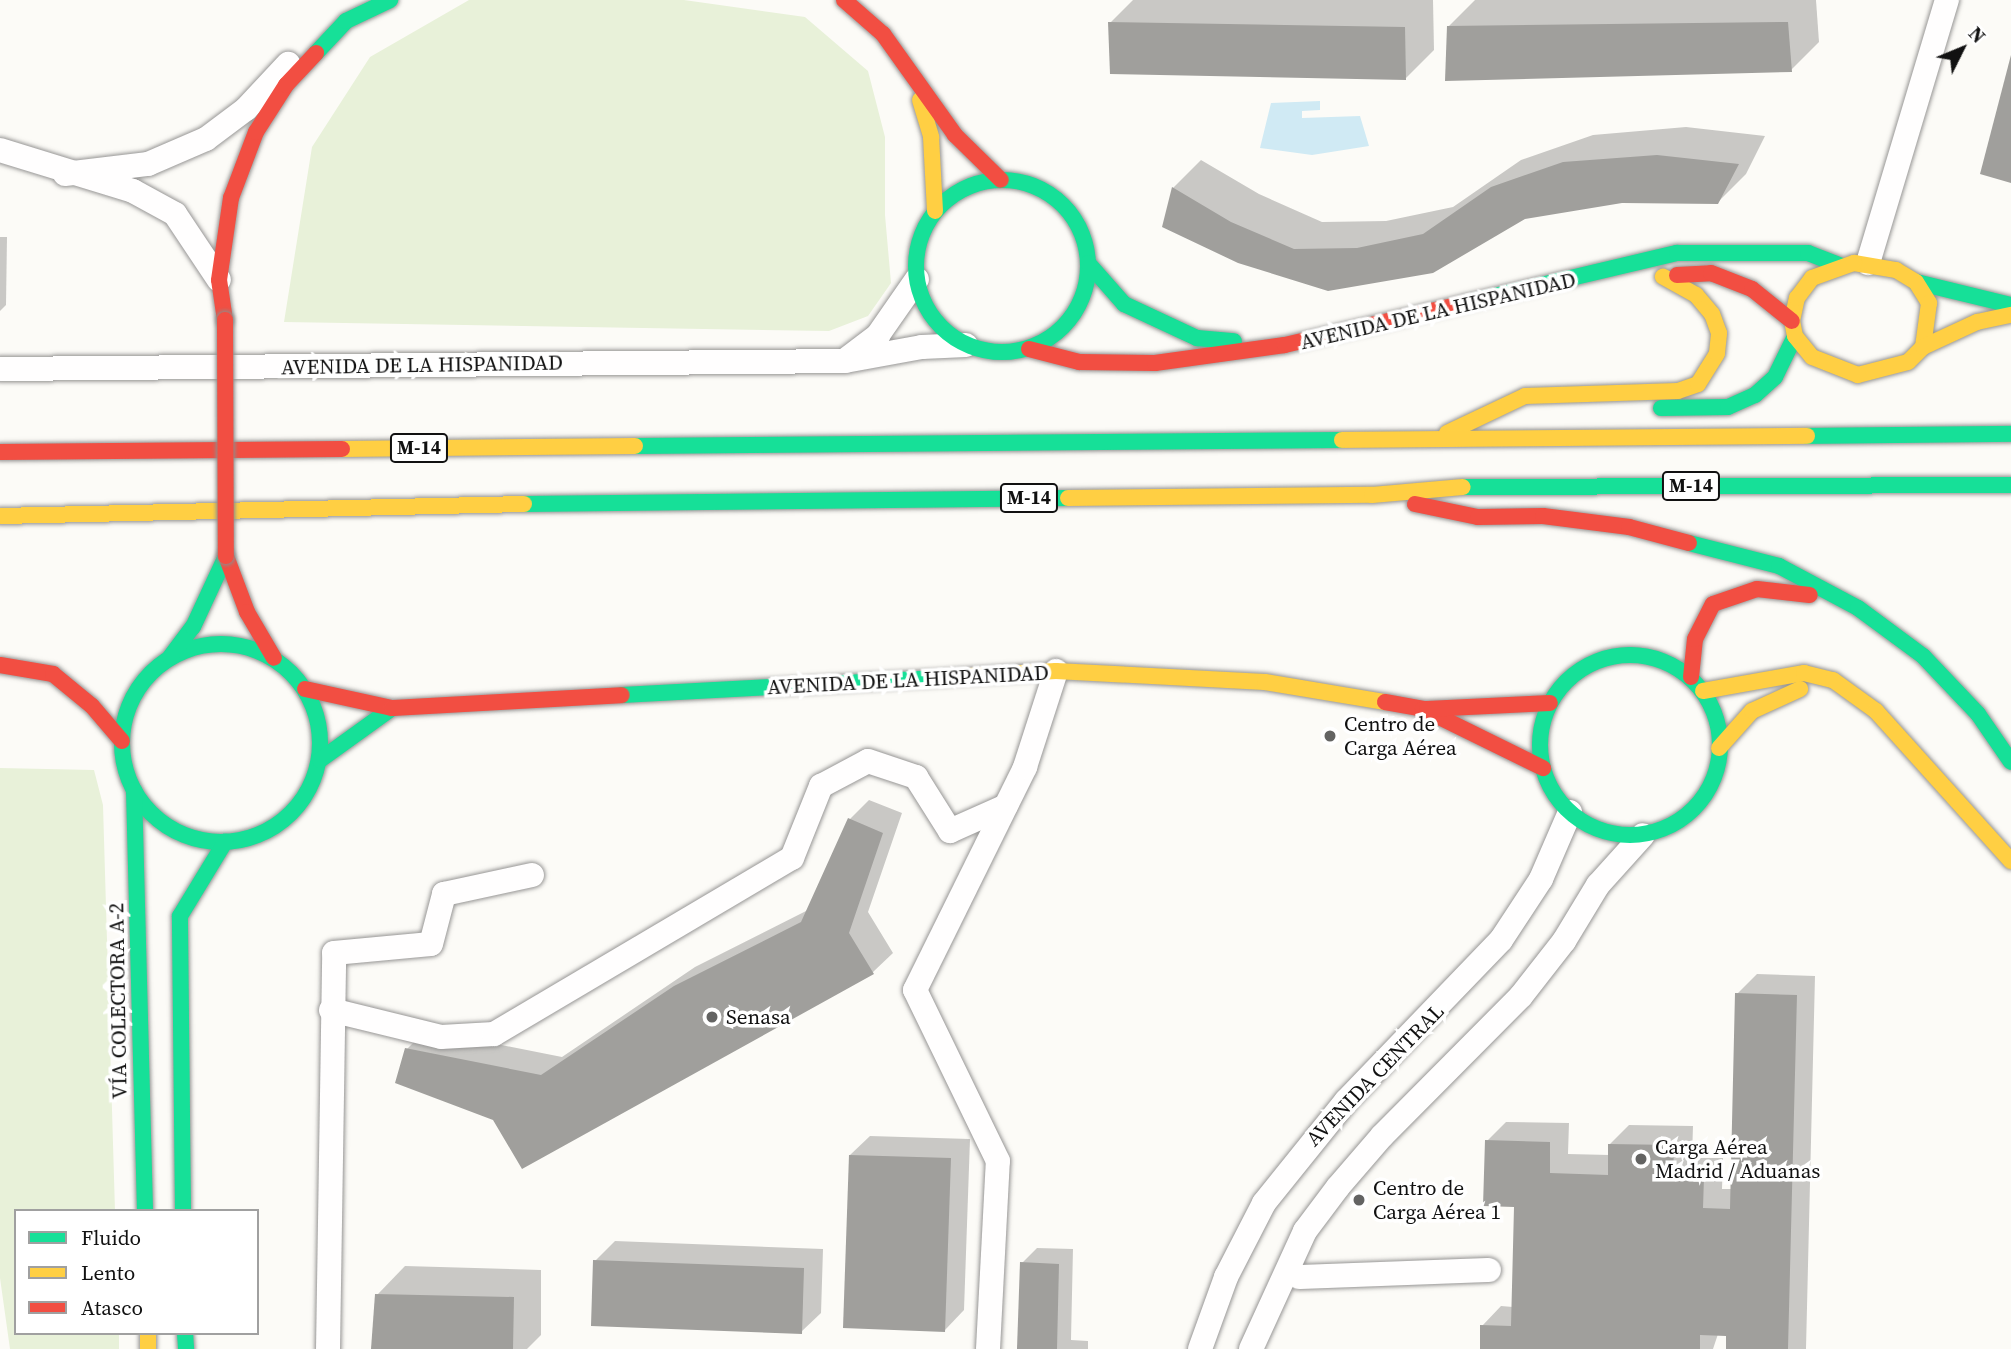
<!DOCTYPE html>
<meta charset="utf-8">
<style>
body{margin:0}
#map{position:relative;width:2011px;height:1349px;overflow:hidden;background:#fcfbf7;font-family:"Source Serif 4",serif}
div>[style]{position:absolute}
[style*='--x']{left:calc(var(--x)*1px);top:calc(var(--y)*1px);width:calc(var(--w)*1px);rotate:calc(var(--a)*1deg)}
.green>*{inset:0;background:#e8f1d9}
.water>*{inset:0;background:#d0eaf4}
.shadow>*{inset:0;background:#0003}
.building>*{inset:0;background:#a09f9c}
.roads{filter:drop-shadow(0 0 2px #979695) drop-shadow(0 0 2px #979695)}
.street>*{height:24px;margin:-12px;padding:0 12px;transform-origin:12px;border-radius:12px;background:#fffefe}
.fast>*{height:16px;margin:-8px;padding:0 8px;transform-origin:8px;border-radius:8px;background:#16e098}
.fast>.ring{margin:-8px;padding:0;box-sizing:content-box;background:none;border:16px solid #16e098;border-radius:50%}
.slow>*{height:16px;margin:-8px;padding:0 8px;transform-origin:8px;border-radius:8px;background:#ffcf43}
.jam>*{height:16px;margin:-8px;padding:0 8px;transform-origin:8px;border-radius:8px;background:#f24e42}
.bridges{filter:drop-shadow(0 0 2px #8d8d8b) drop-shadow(0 0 2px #8d8d8b)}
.jam-bridge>*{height:16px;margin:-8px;padding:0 8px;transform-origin:8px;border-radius:8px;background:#f24e42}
.dots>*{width:19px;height:19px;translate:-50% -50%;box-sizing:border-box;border:4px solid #fff;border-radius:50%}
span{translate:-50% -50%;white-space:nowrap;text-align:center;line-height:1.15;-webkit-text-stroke:7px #fff;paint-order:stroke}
.shield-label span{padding:2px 5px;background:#fff;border:2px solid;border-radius:5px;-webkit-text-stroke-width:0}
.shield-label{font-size:19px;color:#111;font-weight:700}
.street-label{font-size:21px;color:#111}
.poi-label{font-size:21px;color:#111}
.left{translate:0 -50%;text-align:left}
.legend{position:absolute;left:14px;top:1209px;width:245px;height:126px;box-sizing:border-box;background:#fff;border:2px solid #a0a0a0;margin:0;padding:9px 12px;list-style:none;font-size:21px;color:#111}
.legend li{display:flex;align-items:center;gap:14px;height:35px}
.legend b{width:35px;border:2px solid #a0a0a0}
.north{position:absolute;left:1927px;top:14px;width:70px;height:70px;-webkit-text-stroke:5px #fff;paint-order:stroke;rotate:47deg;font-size:19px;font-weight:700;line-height:28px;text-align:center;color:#111}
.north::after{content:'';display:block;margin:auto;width:24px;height:32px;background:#111;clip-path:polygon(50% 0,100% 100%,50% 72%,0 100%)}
</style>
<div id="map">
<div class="green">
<div style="clip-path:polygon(469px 0,684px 0,805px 17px,868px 71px,885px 137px,885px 215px,891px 283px,868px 316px,829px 331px,284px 322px,312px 147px,370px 57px)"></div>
<div style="clip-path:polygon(0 768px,94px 770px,103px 805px,115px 1211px,16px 1211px,16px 1333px,119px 1333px,119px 1349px,10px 1349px,0 1278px)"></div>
</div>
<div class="water">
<div style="clip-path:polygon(1320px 101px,1320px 110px,1302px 111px,1302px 118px,1360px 116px,1369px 146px,1312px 155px,1260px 148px,1271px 103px)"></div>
</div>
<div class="shadow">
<div style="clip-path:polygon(1133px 0,1433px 0,1434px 50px,1406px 78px,1110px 23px)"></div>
<div style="clip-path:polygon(1475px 0,1816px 0,1819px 42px,1791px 70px,1448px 27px)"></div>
<div style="clip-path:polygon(1686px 127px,1765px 136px,1746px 174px,1718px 202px,1622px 201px,1525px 217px,1328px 290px,1164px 226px,1173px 188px,1201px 160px,1259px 194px,1322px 222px,1386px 221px,1453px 207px,1521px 160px,1593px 135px)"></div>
<div style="clip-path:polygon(0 237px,7px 237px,6px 305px,0 311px)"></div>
<div style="clip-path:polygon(869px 800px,902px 813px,868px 912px,893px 953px,873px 972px,523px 1167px,494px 1119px,407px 1049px,426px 1030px,562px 1057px,695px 967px,808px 910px,850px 819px)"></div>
<div style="clip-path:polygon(1757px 974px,1815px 976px,1806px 1349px,1728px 1349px,1728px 1334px,1718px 1334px,1713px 1349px,1481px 1349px,1482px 1326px,1501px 1306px,1513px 1307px,1516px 1205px,1487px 1141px,1506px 1122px,1569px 1123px,1568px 1154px,1610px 1155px,1610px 1144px,1629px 1125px,1693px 1126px,1692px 1158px,1723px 1158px,1722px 1189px,1732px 1189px,1737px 994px)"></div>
<div style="clip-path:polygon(870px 1136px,970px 1139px,964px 1310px,945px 1330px,850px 1155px)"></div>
<div style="clip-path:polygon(615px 1241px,823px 1249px,821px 1313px,801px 1332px,595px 1261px)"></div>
<div style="clip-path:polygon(1037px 1248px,1073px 1249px,1071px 1340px,1088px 1341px,1088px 1349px,1019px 1349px,1022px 1263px)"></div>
<div style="clip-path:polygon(405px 1266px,541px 1270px,541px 1335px,527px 1349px,373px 1349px,377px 1295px)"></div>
</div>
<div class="building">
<div style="clip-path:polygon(1108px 22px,1405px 27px,1406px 80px,1110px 74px)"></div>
<div style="clip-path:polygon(1788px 22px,1792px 72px,1445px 81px,1447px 26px)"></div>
<div style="clip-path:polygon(2011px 55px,2011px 183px,1980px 174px)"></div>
<div style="clip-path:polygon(1657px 155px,1739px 164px,1718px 204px,1622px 203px,1525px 219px,1433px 273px,1328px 291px,1238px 263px,1162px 227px,1172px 187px,1231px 222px,1294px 249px,1357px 248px,1423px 234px,1491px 187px,1563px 162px)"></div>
<div style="clip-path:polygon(848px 818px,883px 833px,849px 933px,874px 974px,522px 1169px,493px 1120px,395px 1083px,405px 1048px,541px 1075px,674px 986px,801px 922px)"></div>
<div style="clip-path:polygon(1735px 993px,1797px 995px,1788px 1349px,1726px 1349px,1726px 1336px,1700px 1335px,1700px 1349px,1480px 1349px,1480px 1325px,1511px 1326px,1514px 1207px,1483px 1206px,1485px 1140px,1550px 1142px,1550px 1173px,1608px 1175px,1608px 1144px,1674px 1145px,1673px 1177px,1704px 1177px,1703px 1208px,1730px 1209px)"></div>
<div style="clip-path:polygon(849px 1155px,951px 1158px,945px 1332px,843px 1328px)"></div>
<div style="clip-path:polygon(593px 1260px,804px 1268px,802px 1334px,591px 1326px)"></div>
<div style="clip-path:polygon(1020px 1262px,1059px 1264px,1057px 1349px,1017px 1349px)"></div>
<div style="clip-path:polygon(375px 1294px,514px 1297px,513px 1349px,371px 1349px)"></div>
</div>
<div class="roads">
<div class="street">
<div style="--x:0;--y:150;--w:139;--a:17.1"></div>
<div style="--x:133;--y:191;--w:48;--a:28.7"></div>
<div style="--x:175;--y:214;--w:79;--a:56.3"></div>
<div style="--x:65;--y:174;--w:84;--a:-6.9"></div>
<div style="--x:148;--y:164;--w:63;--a:-23.3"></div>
<div style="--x:206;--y:139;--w:50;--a:-36.9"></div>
<div style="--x:246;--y:109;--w:62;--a:-47"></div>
<div style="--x:1868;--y:263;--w:275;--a:-73.3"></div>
<div style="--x:848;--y:358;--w:38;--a:-37"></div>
<div style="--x:878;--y:335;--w:68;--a:-55.1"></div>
<div style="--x:0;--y:369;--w:845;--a:-0.54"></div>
<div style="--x:845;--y:361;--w:78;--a:-10.3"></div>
<div style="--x:922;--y:347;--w:44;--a:-2.6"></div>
<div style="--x:331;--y:1010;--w:113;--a:13.8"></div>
<div style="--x:441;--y:1037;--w:53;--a:-3.2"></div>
<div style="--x:494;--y:1034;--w:346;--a:-30.6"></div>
<div style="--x:792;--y:858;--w:78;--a:-68.1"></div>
<div style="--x:821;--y:786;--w:53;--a:-28"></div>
<div style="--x:868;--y:761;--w:51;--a:18.4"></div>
<div style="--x:916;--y:777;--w:64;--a:57.8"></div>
<div style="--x:950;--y:831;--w:61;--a:-24.1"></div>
<div style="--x:1299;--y:1277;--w:190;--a:-2.1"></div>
<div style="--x:328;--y:1349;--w:396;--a:-89.1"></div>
<div style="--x:334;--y:953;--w:97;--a:-5.3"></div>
<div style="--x:431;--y:944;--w:52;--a:-75.4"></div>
<div style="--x:444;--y:894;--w:90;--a:-12.2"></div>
<div style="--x:988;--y:1349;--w:188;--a:-87"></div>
<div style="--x:998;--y:1161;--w:190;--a:-115.9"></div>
<div style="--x:915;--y:990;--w:249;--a:-63.7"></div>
<div style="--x:1025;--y:767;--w:101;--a:-72.1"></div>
<div style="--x:1200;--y:1349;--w:77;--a:-70.1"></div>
<div style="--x:1226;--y:1277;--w:83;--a:-62.8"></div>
<div style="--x:1264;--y:1203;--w:131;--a:-51.2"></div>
<div style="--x:1346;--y:1101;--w:223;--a:-46.1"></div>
<div style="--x:1501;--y:940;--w:73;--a:-56.7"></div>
<div style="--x:1541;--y:879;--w:73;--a:-66.6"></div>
<div style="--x:1251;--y:1349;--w:130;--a:-65.4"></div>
<div style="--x:1305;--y:1231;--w:55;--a:-53.1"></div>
<div style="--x:1338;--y:1187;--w:67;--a:-49.2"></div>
<div style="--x:1382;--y:1136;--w:197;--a:-45.2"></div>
<div style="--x:1521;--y:996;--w:70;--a:-52"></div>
<div style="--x:1564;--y:941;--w:66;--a:-58.7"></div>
<div style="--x:1598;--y:885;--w:67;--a:-48"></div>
</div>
<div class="fast">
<div style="--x:316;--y:53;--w:44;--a:-46.8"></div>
<div style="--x:346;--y:21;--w:49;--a:-25.5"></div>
<div class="ring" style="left:916px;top:180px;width:156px;height:156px"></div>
<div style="--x:1088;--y:263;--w:55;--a:48.7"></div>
<div style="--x:1124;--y:304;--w:81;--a:25"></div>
<div style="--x:1197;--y:338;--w:37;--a:5"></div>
<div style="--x:1916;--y:282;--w:98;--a:13.6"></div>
<div style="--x:1465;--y:303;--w:218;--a:-13.3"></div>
<div style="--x:1677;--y:253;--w:131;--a:0"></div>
<div style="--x:1808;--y:253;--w:34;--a:21"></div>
<div style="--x:1661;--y:408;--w:67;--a:-0.9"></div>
<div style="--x:1728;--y:407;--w:30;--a:-24"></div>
<div style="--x:1755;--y:395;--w:27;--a:-42"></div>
<div style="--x:1775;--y:377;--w:46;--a:-64"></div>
<div style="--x:1807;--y:436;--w:204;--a:-0.6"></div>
<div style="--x:635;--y:446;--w:707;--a:-0.49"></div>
<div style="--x:1463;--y:487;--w:548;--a:-0.21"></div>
<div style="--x:524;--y:504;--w:544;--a:-0.63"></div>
<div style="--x:1689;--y:543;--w:93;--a:14.3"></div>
<div style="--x:1779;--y:566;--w:89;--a:28"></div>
<div style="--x:1858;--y:608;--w:81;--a:36.4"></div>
<div style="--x:1923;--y:656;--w:80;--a:46.5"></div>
<div style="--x:1978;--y:714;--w:58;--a:55.5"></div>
<div class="ring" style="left:122px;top:644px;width:182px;height:182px"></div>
<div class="ring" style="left:1540px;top:655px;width:164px;height:164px"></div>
<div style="--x:170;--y:657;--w:38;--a:-53"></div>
<div style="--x:193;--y:627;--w:78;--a:-65.1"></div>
<div style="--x:622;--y:695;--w:330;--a:-3.1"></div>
<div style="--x:320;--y:760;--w:89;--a:-35.8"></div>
<div style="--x:134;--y:790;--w:421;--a:88.5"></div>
<div style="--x:183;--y:1211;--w:295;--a:-90.6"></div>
<div style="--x:180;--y:916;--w:87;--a:-58.7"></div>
<div style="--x:185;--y:1333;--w:16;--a:86"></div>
</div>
<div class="slow">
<div style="--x:920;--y:100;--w:39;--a:73"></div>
<div style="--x:931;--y:137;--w:74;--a:86.9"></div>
<div style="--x:1854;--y:263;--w:43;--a:9.5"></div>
<div style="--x:1896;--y:270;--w:23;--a:31"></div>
<div style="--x:1916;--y:282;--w:25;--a:58"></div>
<div style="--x:1929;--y:303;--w:44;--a:97.8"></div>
<div style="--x:1923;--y:347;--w:21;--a:135"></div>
<div style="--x:1908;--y:362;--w:52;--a:165.4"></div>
<div style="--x:1858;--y:375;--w:49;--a:-158.6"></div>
<div style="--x:1812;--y:357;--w:27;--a:-129"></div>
<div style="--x:1795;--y:336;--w:15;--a:-101"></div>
<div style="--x:1792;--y:321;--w:24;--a:-78"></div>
<div style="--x:1797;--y:298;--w:25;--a:-53"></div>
<div style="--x:1812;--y:278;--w:45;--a:-19.7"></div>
<div style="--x:1923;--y:347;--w:60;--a:-24.8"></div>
<div style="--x:1977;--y:322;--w:35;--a:-12"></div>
<div style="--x:1447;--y:433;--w:86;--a:-25.4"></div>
<div style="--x:1525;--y:396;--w:153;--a:-1.9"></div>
<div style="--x:1678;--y:391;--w:21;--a:-19"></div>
<div style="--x:1698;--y:384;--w:36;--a:-58"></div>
<div style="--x:1717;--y:353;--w:20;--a:-84"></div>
<div style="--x:1719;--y:333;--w:20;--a:-110"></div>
<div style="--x:1712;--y:314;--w:25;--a:-130"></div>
<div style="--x:1696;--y:295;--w:38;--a:-151"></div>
<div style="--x:1342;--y:440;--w:465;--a:-0.5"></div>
<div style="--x:342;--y:449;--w:293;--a:-0.6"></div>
<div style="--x:1068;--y:498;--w:304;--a:-0.6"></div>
<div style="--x:1372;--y:495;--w:91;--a:-5"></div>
<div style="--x:0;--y:516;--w:524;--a:-1.31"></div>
<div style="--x:952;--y:677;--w:104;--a:-3.3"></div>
<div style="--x:1056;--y:671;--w:209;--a:3"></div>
<div style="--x:1265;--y:682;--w:122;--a:9.5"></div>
<div style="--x:1703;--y:691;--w:103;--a:-10.1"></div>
<div style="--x:1804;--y:673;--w:30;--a:14"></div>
<div style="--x:1833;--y:680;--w:53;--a:35.8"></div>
<div style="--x:1876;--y:711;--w:202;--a:48"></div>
<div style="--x:1719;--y:748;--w:50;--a:-48.3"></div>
<div style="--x:1752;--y:711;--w:53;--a:-24.6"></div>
<div style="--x:148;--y:1333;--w:16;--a:90"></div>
</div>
<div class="jam">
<div style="--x:844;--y:0;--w:52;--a:41.1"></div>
<div style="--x:883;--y:34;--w:124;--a:54.5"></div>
<div style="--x:955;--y:135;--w:64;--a:44.4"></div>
<div style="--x:1677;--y:275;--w:34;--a:-3"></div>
<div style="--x:1711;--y:273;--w:44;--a:21.3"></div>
<div style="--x:1752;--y:289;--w:51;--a:38.7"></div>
<div style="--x:225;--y:320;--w:40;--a:-98.5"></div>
<div style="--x:219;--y:280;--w:83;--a:-81.7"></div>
<div style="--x:231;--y:198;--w:71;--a:-69.3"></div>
<div style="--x:256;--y:132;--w:56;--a:-57.4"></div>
<div style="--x:286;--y:85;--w:44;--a:-46.8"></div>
<div style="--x:1029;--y:349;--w:52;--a:14.6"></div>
<div style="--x:1079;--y:362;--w:76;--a:0.8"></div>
<div style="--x:1155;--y:363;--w:131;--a:-7.9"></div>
<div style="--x:1285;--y:345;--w:185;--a:-13.1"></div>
<div style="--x:0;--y:452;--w:342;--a:-0.5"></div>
<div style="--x:1415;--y:504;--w:64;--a:11.7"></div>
<div style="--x:1478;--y:517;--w:65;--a:-0.9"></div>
<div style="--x:1543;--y:516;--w:87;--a:7.3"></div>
<div style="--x:1629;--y:527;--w:62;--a:14.9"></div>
<div style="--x:226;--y:556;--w:60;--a:69.4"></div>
<div style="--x:247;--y:612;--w:53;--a:59.6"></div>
<div style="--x:0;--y:665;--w:54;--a:9.6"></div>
<div style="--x:53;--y:674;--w:50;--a:39.4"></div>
<div style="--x:92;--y:706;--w:46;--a:49.4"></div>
<div style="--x:1691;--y:677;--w:38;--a:-84"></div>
<div style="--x:1695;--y:639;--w:39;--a:-63"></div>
<div style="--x:1713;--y:604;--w:46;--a:-18.8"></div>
<div style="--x:1757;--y:589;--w:53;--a:6.5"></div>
<div style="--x:305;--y:689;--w:89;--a:12.3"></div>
<div style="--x:392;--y:708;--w:230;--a:-3.2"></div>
<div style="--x:1385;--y:702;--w:39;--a:10"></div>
<div style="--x:1423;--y:709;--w:134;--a:26.2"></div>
<div style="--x:1427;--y:709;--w:123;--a:-2.8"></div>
</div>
</div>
<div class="bridges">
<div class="jam-bridge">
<div style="--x:225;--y:320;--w:236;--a:89.8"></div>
</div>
</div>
<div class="dots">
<div style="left:1330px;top:736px;background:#636362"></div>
<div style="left:712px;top:1017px;background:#636362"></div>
<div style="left:1641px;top:1159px;background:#636362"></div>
<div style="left:1359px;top:1200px;background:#636362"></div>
</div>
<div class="shield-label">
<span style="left:419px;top:448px">M-14</span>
<span style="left:1691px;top:486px">M-14</span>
<span style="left:1029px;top:498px">M-14</span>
</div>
<div class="street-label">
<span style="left:1438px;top:311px;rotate:-13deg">AVENIDA DE LA HISPANIDAD</span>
<span style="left:422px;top:365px;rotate:-1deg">AVENIDA DE LA HISPANIDAD</span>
<span style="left:908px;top:680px;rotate:-3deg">AVENIDA DE LA HISPANIDAD</span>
<span style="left:118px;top:1001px;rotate:-91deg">VÍA COLECTORA A-2</span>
<span style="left:1375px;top:1075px;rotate:-46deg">AVENIDA CENTRAL</span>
</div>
<div class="poi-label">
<span class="left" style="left:1344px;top:736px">Centro de<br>Carga Aérea</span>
<span class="left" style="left:726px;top:1017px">Senasa</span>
<span class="left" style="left:1655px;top:1159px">Carga Aérea<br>Madrid / Aduanas</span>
<span class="left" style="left:1373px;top:1200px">Centro de<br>Carga Aérea 1</span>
</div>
<ul class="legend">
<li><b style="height:9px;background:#16e098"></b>Fluido</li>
<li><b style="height:9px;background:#ffcf43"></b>Lento</li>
<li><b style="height:9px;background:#f24e42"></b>Atasco</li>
</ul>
<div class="north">N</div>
</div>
